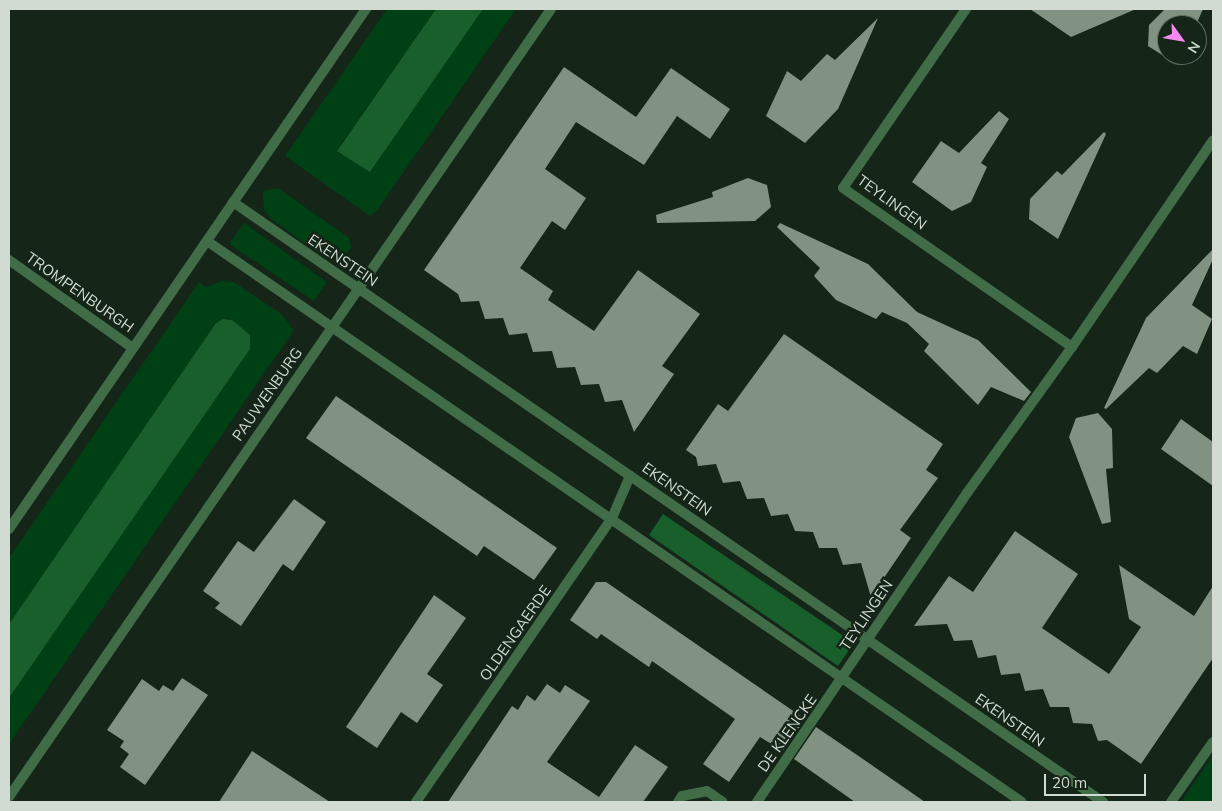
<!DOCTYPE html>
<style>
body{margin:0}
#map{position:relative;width:1222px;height:811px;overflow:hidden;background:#152518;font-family:Mulish,sans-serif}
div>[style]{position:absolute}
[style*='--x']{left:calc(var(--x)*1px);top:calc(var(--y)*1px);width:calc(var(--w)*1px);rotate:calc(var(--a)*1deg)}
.green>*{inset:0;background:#004015}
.water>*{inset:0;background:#185f2c}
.building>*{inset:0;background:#809382}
.minor>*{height:10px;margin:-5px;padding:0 5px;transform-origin:5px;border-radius:5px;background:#406c48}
span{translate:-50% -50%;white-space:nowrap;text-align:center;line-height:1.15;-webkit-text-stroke:5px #152518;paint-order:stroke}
.street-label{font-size:15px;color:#d1dbd2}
.frame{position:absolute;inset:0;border:10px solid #d1dbd2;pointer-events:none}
.north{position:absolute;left:1157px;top:15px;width:50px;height:50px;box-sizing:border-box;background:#152518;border:1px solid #606e62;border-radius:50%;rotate:122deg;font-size:14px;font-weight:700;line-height:20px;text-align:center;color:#d1dbd2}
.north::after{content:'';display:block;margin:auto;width:18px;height:22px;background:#f489f0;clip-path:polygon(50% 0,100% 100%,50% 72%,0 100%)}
.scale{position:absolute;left:1044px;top:774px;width:102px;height:22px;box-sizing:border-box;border:2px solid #d1dbd2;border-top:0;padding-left:6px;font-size:15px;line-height:18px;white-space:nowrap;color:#d1dbd2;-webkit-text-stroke:4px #152518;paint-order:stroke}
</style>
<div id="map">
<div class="green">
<div style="clip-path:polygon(387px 9px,436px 9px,337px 150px,370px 172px,483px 9px,516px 9px,376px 212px,370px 216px,285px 156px)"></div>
<div style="clip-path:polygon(278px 188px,349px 238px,351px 248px,340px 262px,325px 258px,270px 218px,264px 210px,263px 191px)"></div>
<div style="clip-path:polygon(244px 223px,327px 282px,314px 301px,229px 244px)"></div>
<div style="clip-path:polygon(221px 281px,234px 282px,281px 314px,294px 330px,9px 744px,9px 698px,250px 349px,250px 335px,227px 318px,216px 323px,9px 624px,9px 558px,199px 282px,206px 287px)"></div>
<div style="clip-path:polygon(1213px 755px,1213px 802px,1181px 802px)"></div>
</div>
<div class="water">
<div style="clip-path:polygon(436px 9px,483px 9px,370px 172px,337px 151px)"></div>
<div style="clip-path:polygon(223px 319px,232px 320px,250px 335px,250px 349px,9px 698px,9px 624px,216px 323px)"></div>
<div style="clip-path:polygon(663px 514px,854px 643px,838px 666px,649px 535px)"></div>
</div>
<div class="building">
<div style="clip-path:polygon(1030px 9px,1136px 9px,1071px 37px)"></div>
<div style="clip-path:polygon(1165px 9px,1203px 9px,1196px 25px,1167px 25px,1167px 55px,1182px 55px,1178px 65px,1148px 46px,1149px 25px)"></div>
<div style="clip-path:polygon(878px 18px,838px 109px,805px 143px,766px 116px,787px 71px,801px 81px,827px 54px,835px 60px)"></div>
<div style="clip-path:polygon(564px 67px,636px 117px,671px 68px,730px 109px,710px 139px,677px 116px,644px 165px,576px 122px,545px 169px,586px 198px,565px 230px,552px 221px,520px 268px,553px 291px,548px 300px,594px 331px,638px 270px,700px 314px,662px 366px,674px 374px,634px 432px,622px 400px,605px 402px,599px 384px,581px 385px,575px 367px,557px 368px,552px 351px,533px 352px,527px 333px,509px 335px,503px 318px,485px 319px,479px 301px,461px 302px,458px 294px,424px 270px)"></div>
<div style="clip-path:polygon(999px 111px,1009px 119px,981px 163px,987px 167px,971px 202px,952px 211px,912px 182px,941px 141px,959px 153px)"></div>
<div style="clip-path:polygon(1104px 132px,1106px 134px,1058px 239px,1029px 219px,1030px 199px,1057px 171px,1062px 175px)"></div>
<div style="clip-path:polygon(748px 178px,767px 185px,771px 207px,755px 221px,657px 223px,656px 215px,713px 197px,712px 192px)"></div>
<div style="clip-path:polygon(780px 223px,868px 264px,917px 312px,978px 340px,1031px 392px,1024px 401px,991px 387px,978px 405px,924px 351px,929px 344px,907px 323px,882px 312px,876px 319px,836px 300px,814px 276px,820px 268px,777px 227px)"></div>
<div style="clip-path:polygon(1213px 249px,1213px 259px,1192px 305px,1212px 319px,1197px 354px,1183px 346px,1157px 373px,1149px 368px,1106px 409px,1104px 408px,1146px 318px)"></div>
<div style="clip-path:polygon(784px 334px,943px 444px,926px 470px,938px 478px,900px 530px,911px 538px,871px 597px,861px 563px,843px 565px,837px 548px,819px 548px,813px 532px,795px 531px,788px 514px,771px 516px,764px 498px,747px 499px,740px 481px,723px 483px,716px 464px,698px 466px,696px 457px,686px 450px,718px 404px,728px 411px)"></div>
<div style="clip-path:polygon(336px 396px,557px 548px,534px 580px,484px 546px,477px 556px,306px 438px)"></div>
<div style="clip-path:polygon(1098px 413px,1112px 429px,1113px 468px,1106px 469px,1111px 522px,1102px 524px,1069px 437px,1076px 418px)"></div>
<div style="clip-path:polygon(1181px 419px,1213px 442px,1213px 486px,1161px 449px)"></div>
<div style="clip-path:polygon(294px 499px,326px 522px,293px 571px,283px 564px,241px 626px,215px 608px,220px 603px,203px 591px,238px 541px,254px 552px)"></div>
<div style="clip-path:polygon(1015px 531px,1078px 574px,1042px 628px,1109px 674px,1141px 627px,1129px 619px,1119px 565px,1194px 616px,1213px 586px,1213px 658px,1141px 764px,1107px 740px,1098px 741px,1092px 724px,1073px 723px,1069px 707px,1050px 707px,1043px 689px,1025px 691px,1020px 673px,1001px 675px,996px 655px,978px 658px,972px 640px,954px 641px,947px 624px,914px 626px,949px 576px,973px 592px)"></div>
<div style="clip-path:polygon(596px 582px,606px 582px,805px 719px,783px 751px,760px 737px,729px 782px,703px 764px,735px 719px,652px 661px,649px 667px,601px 634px,597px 639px,570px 620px)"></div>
<div style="clip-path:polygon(434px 595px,466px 618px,427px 674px,443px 685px,417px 723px,401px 712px,377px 748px,346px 727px)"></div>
<div style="clip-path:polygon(182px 678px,208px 695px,145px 785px,120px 767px,129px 754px,120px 747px,124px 741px,107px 730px,142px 679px,159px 691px,163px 685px,173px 691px)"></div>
<div style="clip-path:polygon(547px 684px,560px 693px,565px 685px,590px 701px,547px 762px,599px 797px,635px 745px,668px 767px,643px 802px,448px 802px,512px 706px,518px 710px,527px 695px,535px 701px)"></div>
<div style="clip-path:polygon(816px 727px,860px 757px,925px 802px,855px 802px,794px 759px)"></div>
<div style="clip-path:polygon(252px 751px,330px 802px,219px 802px)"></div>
</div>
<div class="minor">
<div style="--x:966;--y:9;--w:217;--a:124.5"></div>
<div style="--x:843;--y:188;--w:279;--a:34.8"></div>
<div style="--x:233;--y:202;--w:1057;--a:34.59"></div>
<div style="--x:207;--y:241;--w:989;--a:34.54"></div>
<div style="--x:9;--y:260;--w:152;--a:35.4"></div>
<div style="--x:9;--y:529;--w:631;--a:-55.53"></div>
<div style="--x:9;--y:797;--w:956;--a:-55.48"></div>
<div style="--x:416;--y:802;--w:345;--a:-55.4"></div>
<div style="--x:612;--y:518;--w:46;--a:-66.8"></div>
<div style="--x:678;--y:802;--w:7;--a:-56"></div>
<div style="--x:682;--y:796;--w:25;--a:-11"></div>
<div style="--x:707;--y:791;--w:19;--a:35"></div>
<div style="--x:757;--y:802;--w:374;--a:-55.8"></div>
<div style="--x:967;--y:493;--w:180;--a:-54.3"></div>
<div style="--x:1072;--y:347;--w:250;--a:-55.7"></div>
<div style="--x:1171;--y:802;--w:73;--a:-55"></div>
</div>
<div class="street-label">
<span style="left:892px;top:202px;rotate:36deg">TEYLINGEN</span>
<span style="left:343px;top:260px;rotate:34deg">EKENSTEIN</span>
<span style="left:80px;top:292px;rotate:35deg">TROMPENBURGH</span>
<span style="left:267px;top:394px;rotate:-55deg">PAUWENBURG</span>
<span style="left:677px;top:489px;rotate:35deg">EKENSTEIN</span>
<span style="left:866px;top:615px;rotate:-56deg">TEYLINGEN</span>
<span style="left:515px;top:633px;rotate:-55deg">OLDENGAERDE</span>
<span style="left:1010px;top:720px;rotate:35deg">EKENSTEIN</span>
<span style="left:787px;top:733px;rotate:-55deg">DE KLENCKE</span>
</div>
<div class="frame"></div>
<div class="north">N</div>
<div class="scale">20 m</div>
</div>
